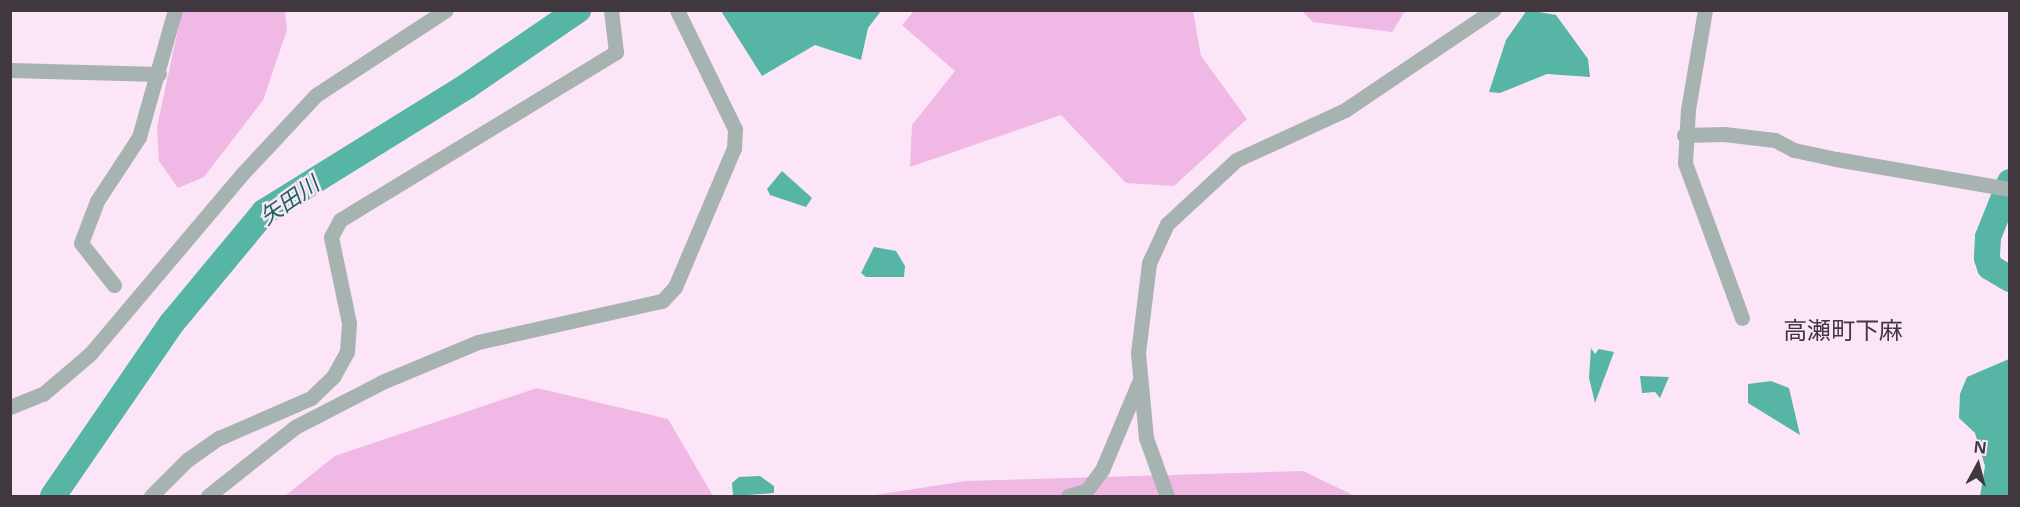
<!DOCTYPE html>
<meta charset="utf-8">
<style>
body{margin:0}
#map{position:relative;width:2020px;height:507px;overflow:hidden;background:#fbe5f6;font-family:"Noto Sans","Noto Sans JP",sans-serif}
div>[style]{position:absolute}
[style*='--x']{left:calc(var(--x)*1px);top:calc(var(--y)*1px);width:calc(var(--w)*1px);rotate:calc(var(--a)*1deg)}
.green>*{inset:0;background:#efb8e5}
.water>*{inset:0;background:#56b5a5}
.river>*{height:26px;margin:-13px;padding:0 13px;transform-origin:13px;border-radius:13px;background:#56b5a5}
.street>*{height:15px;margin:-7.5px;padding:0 7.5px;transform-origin:7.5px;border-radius:7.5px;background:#a6b3b0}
span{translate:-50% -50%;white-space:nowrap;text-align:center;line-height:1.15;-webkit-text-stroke:5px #fbe5f6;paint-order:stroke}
.water-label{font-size:22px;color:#18655a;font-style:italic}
.quarter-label{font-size:24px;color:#41383f}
.frame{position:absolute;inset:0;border:12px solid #41383f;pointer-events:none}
.north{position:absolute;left:1948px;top:435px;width:60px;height:60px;-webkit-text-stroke:4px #fbe5f6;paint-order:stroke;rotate:7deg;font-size:16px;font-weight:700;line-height:24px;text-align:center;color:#41383f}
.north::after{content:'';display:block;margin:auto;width:21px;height:27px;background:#41383f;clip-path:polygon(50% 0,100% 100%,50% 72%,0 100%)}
</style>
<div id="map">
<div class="green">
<div style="clip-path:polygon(182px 11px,285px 11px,287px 30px,263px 100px,204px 177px,178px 188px,159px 161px,157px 127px)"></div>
<div style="clip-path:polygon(914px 11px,1193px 11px,1201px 56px,1247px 119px,1174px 186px,1126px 183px,1061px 115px,910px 167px,912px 125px,955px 71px,902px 25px)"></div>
<div style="clip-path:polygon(1302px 11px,1405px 11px,1392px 32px,1313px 22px)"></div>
<div style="clip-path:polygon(537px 388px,668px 419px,713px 496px,285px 496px,335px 456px)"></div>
<div style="clip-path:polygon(1303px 471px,1355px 496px,869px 496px,966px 481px)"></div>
</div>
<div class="water">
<div style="clip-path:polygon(1527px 10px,1556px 15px,1588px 59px,1590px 77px,1547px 74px,1500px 93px,1489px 92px,1506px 40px)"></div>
<div style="clip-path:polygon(721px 11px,881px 11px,868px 28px,861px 60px,815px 45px,762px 76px)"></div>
<div style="clip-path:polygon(782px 171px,812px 198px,806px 207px,770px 195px,767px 189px)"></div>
<div style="clip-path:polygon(874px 247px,896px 251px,905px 266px,904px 277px,866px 277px,861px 273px)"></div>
<div style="clip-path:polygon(1591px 348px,1595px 354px,1599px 349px,1614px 352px,1595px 403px,1589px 378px)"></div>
<div style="clip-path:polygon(2009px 359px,2009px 496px,1980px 496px,1985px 466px,1975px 433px,1959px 418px,1960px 394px,1967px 377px)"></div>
<div style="clip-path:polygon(1640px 376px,1669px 377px,1660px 398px,1655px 392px,1642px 393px)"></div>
<div style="clip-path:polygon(1771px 381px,1789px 388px,1800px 435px,1748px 403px,1748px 384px)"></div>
<div style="clip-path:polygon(760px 476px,774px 486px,774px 493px,733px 496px,732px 483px,739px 477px)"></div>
</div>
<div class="river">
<div style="--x:2010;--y:182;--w:59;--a:111.8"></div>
<div style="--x:1988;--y:237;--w:21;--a:93"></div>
<div style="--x:1987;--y:258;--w:9;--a:72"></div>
<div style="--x:1990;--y:267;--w:23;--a:31"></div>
<div style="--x:53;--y:496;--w:210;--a:-55.5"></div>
<div style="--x:172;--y:323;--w:144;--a:-50.3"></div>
<div style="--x:264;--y:212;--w:239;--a:-31.8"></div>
<div style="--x:467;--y:86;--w:135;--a:-34.4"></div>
</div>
<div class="street">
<div style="--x:1705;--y:10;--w:100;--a:99.7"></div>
<div style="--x:1688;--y:109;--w:54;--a:93.2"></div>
<div style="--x:1685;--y:163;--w:165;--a:69.8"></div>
<div style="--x:10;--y:70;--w:149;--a:1.5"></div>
<div style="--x:1684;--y:135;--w:40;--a:-1.4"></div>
<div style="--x:1724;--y:134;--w:51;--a:6.7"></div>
<div style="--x:1775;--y:140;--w:21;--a:28"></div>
<div style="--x:1794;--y:150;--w:43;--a:12.1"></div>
<div style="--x:1836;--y:159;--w:177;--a:9.8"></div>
<div style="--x:114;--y:285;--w:53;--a:-128.2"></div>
<div style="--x:81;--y:243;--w:45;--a:-69.1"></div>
<div style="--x:97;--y:201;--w:77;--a:-56.7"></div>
<div style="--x:139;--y:137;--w:132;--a:-74.2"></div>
<div style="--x:10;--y:407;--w:35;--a:-22"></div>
<div style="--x:43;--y:394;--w:62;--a:-40.4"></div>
<div style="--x:90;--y:354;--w:237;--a:-49.8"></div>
<div style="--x:243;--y:173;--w:107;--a:-46.9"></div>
<div style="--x:316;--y:95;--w:155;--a:-33.2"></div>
<div style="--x:151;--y:496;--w:51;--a:-45"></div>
<div style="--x:187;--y:460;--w:39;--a:-35"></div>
<div style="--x:219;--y:438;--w:100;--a:-23.5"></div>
<div style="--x:311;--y:398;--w:30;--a:-44"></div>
<div style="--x:333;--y:377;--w:29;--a:-61"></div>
<div style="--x:347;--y:352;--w:29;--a:-86"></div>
<div style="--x:349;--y:323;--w:88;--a:-101.8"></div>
<div style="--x:331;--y:237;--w:19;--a:-62"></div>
<div style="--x:340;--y:220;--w:323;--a:-31.3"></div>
<div style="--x:616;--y:52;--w:42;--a:-96.8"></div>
<div style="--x:208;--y:496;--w:111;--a:-38.4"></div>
<div style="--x:295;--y:427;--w:98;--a:-27.3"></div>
<div style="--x:382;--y:382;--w:104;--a:-22.6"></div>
<div style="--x:478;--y:342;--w:189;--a:-12.6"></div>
<div style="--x:662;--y:301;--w:19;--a:-47"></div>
<div style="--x:675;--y:287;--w:151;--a:-67"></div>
<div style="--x:734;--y:148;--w:19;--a:-87"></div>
<div style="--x:735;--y:129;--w:132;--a:-116"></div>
<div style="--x:1068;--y:496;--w:19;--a:-16"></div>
<div style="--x:1086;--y:491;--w:26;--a:-53"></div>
<div style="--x:1102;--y:470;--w:95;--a:-67.2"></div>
<div style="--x:1167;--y:496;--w:62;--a:-109.9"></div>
<div style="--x:1146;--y:438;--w:85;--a:-95.4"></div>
<div style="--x:1138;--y:353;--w:91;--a:-83"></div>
<div style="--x:1149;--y:263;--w:43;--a:-65.2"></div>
<div style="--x:1167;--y:224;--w:94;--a:-42.8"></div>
<div style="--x:1236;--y:160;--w:120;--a:-24.6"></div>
<div style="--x:1345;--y:110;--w:179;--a:-34"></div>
</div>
<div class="water-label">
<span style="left:289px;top:200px;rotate:-35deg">矢田川</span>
</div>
<div class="quarter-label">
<span style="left:1843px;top:330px">高瀬町下麻</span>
</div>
<div class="frame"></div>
<div class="north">N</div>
</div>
